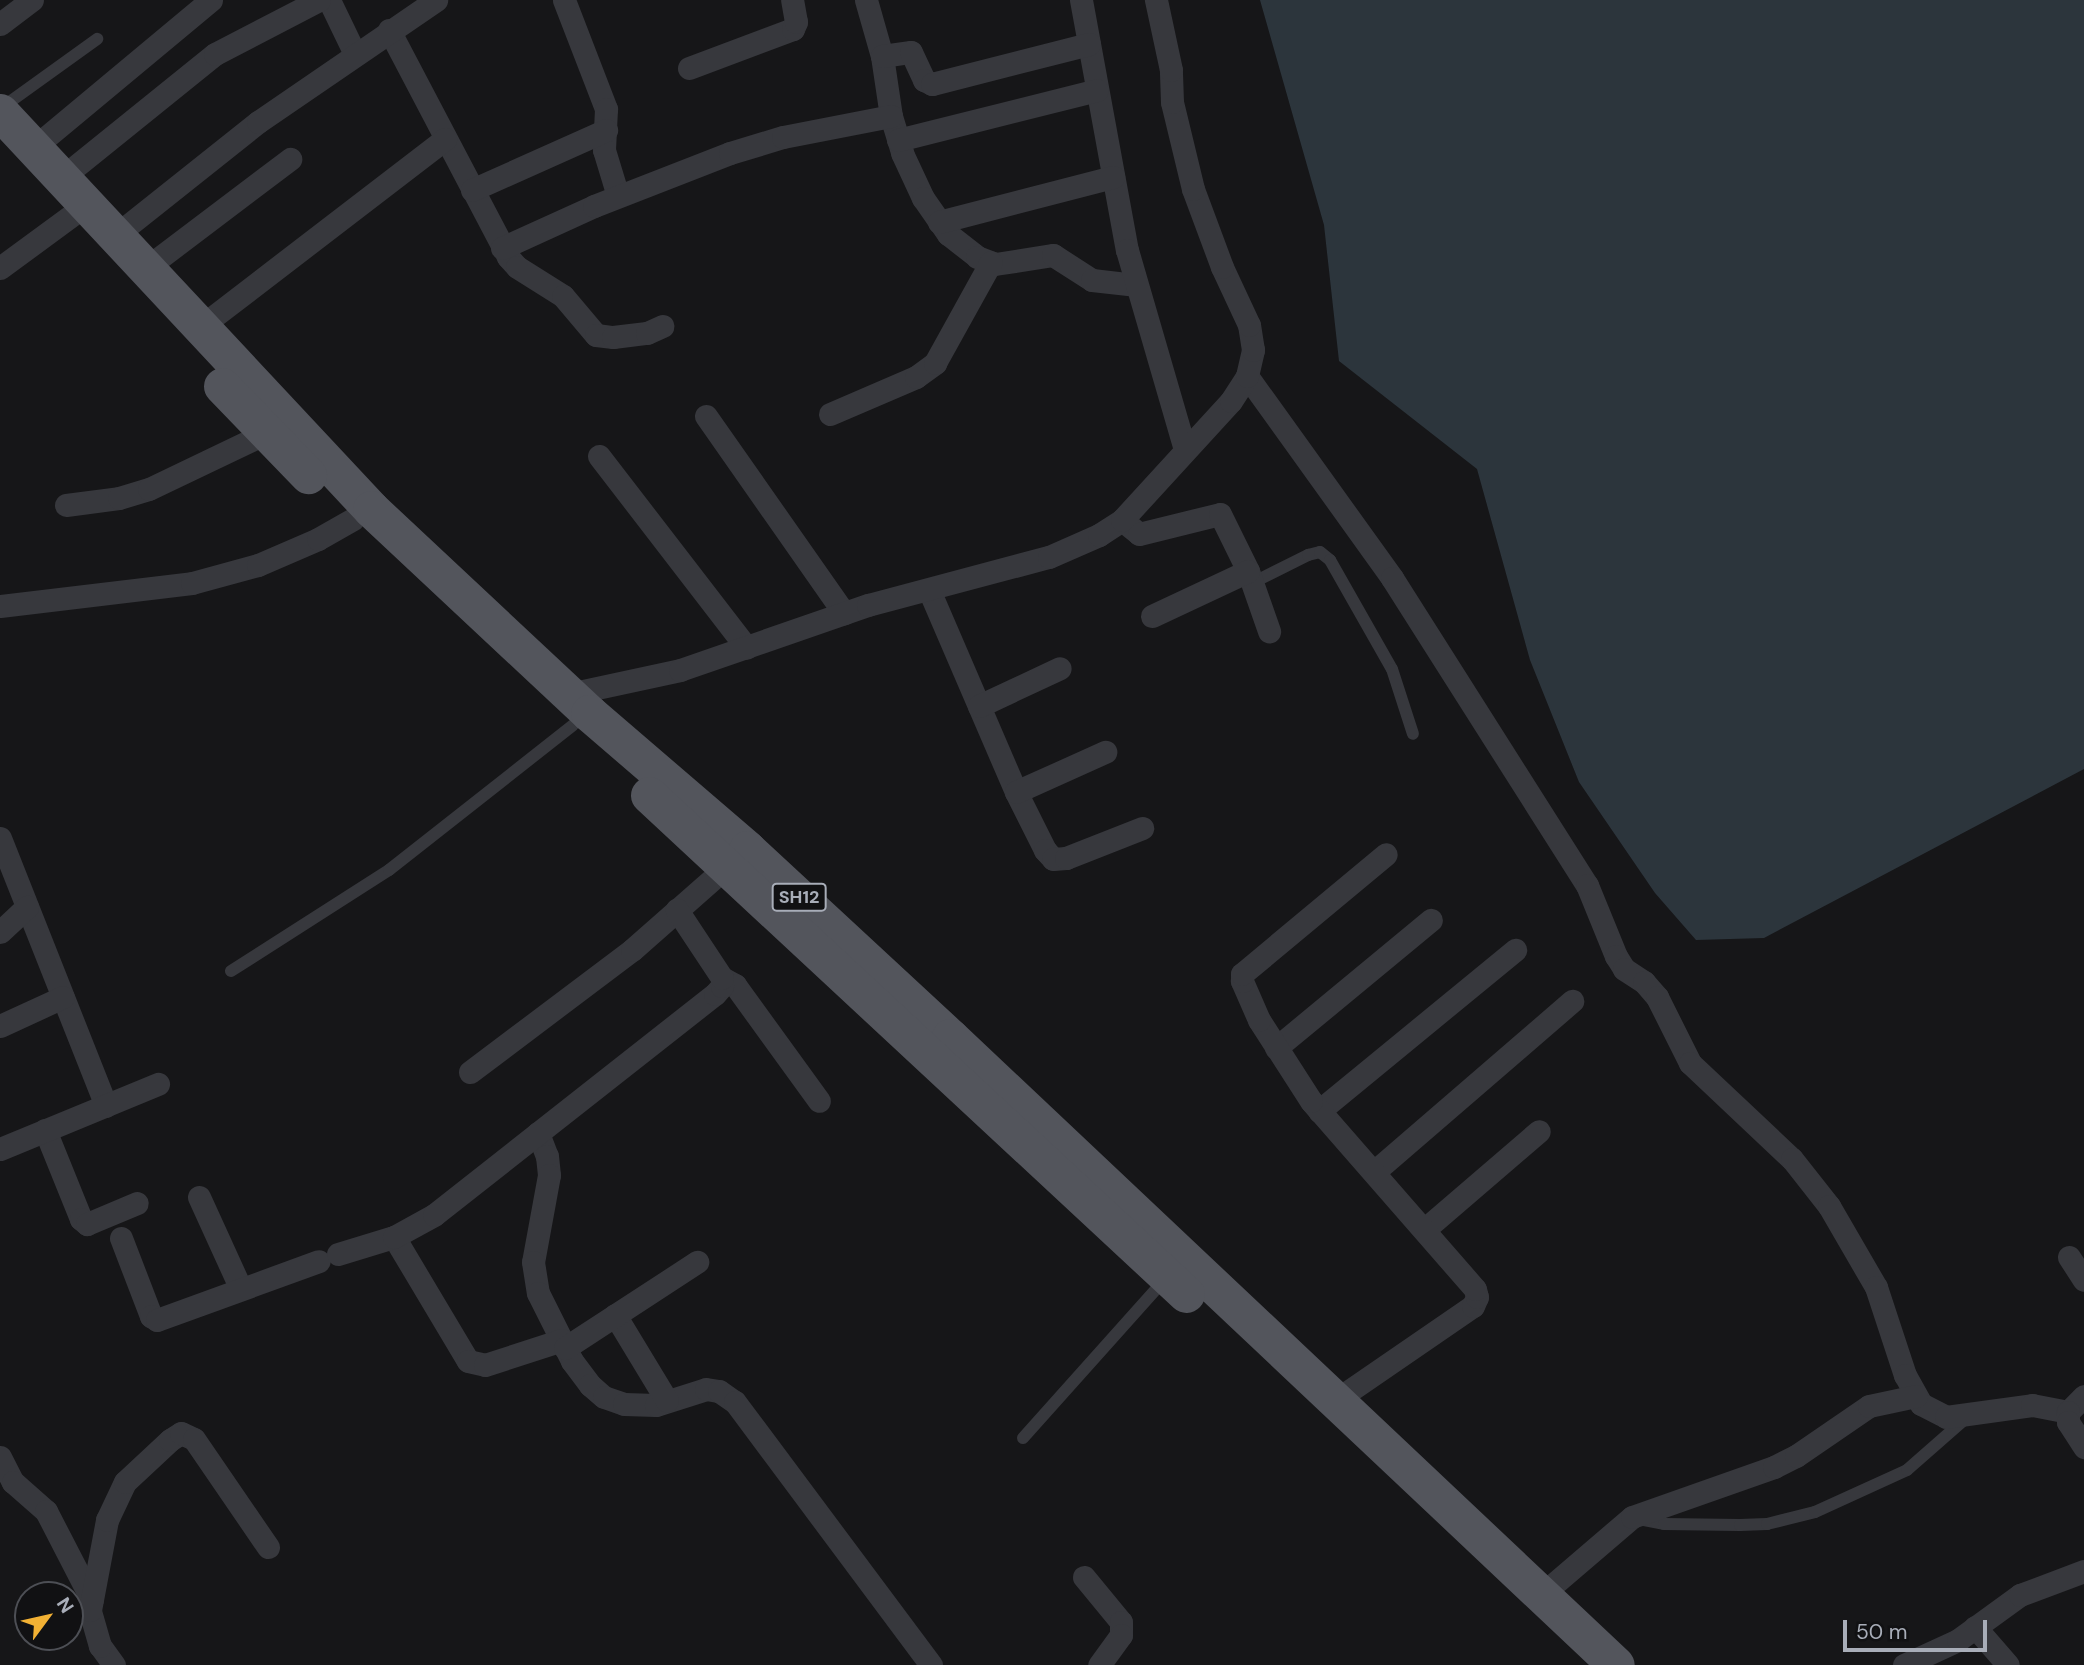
<!DOCTYPE html>
<style>
body{margin:0}
#map{position:relative;width:2084px;height:1665px;overflow:hidden;background:#161618;font-family:"DM Sans",sans-serif}
div>[style]{position:absolute}
[style*='--x']{left:calc(var(--x)*1px);top:calc(var(--y)*1px);width:calc(var(--w)*1px);rotate:calc(var(--a)*1deg)}
.water>*{inset:0;background:#2c353c}
.service>*{height:12px;margin:-6px;padding:0 6px;transform-origin:6px;border-radius:6px;background:#37383d}
.minor>*{height:23px;margin:-11.5px;padding:0 11.5px;transform-origin:11.5px;border-radius:11.5px;background:#37383d}
.primary>*{height:37px;margin:-18.5px;padding:0 18.5px;transform-origin:18.5px;border-radius:18.5px;background:#53555c}
span{translate:-50% -50%;white-space:nowrap;text-align:center;line-height:1.15;-webkit-text-stroke:5px #111113;paint-order:stroke}
.shield-label span{padding:2px 5px;background:#111113;border:2px solid;border-radius:5px;-webkit-text-stroke-width:0}
.shield-label{font-size:18px;color:#a8adb8;font-weight:700}
.north{position:absolute;left:14px;top:1581px;width:70px;height:70px;box-sizing:border-box;background:#111113;border:2px solid #4d4f55;border-radius:50%;rotate:57deg;font-size:19px;font-weight:700;line-height:28px;text-align:center;color:#a8adb8}
.north::after{content:'';display:block;margin:auto;width:24px;height:32px;background:#f2b134;clip-path:polygon(50% 0,100% 100%,50% 72%,0 100%)}
.scale{position:absolute;left:1843px;top:1620px;width:144px;height:32px;box-sizing:border-box;border:4px solid #a8adb8;border-top:0;padding-left:9px;font-size:21px;line-height:24px;white-space:nowrap;color:#a8adb8;-webkit-text-stroke:5px #111113;paint-order:stroke}
</style>
<div id="map">
<div class="water">
<div style="clip-path:polygon(1260px 0,2084px 0,2084px 769px,1764px 938px,1696px 940px,1655px 893px,1579px 782px,1530px 660px,1477px 469px,1339px 361px,1324px 225px)"></div>
</div>
<div class="service">
<div style="--x:0;--y:109;--w:120;--a:-35.8"></div>
<div style="--x:1252;--y:583;--w:63;--a:-26.6"></div>
<div style="--x:1308;--y:555;--w:12;--a:-14"></div>
<div style="--x:1320;--y:552;--w:13;--a:39"></div>
<div style="--x:1330;--y:560;--w:125;--a:60.4"></div>
<div style="--x:1392;--y:669;--w:68;--a:72.1"></div>
<div style="--x:231;--y:971;--w:188;--a:-32.6"></div>
<div style="--x:389;--y:870;--w:234;--a:-38.2"></div>
<div style="--x:1023;--y:1438;--w:213;--a:-48.2"></div>
<div style="--x:1639;--y:1519;--w:25;--a:11"></div>
<div style="--x:1664;--y:1524;--w:76;--a:0.8"></div>
<div style="--x:1740;--y:1525;--w:27;--a:-2"></div>
<div style="--x:1767;--y:1524;--w:49;--a:-14"></div>
<div style="--x:1815;--y:1512;--w:101;--a:-24.5"></div>
<div style="--x:1907;--y:1470;--w:77;--a:-41.3"></div>
</div>
<div class="minor">
<div style="--x:329;--y:0;--w:60;--a:64.3"></div>
<div style="--x:564;--y:0;--w:117;--a:68.9"></div>
<div style="--x:606;--y:109;--w:41;--a:92.8"></div>
<div style="--x:604;--y:150;--w:48;--a:73.1"></div>
<div style="--x:866;--y:0;--w:58;--a:74.1"></div>
<div style="--x:882;--y:56;--w:61;--a:81.5"></div>
<div style="--x:891;--y:116;--w:39;--a:73"></div>
<div style="--x:902;--y:153;--w:50;--a:65"></div>
<div style="--x:923;--y:198;--w:44;--a:55.2"></div>
<div style="--x:948;--y:234;--w:37;--a:38"></div>
<div style="--x:977;--y:257;--w:19;--a:21"></div>
<div style="--x:995;--y:264;--w:59;--a:-8.8"></div>
<div style="--x:1053;--y:255;--w:46;--a:32.7"></div>
<div style="--x:1092;--y:280;--w:43;--a:6.6"></div>
<div style="--x:1081;--y:0;--w:254;--a:79.6"></div>
<div style="--x:1127;--y:250;--w:207;--a:73.8"></div>
<div style="--x:0;--y:24;--w:40;--a:-37"></div>
<div style="--x:389;--y:30;--w:256;--a:62.3"></div>
<div style="--x:508;--y:257;--w:13;--a:48"></div>
<div style="--x:517;--y:267;--w:54;--a:32.2"></div>
<div style="--x:563;--y:296;--w:51;--a:49.8"></div>
<div style="--x:596;--y:335;--w:17;--a:7"></div>
<div style="--x:613;--y:337;--w:34;--a:-7"></div>
<div style="--x:647;--y:333;--w:17;--a:-24"></div>
<div style="--x:882;--y:56;--w:29;--a:-8"></div>
<div style="--x:911;--y:52;--w:31;--a:65"></div>
<div style="--x:924;--y:80;--w:9;--a:27"></div>
<div style="--x:932;--y:84;--w:162;--a:-14.3"></div>
<div style="--x:689;--y:68;--w:111;--a:-20.6"></div>
<div style="--x:793;--y:29;--w:8;--a:-67"></div>
<div style="--x:796;--y:22;--w:22;--a:-100"></div>
<div style="--x:898;--y:140;--w:205;--a:-14.1"></div>
<div style="--x:32;--y:149;--w:233;--a:-39.8"></div>
<div style="--x:60;--y:179;--w:199;--a:-38.9"></div>
<div style="--x:215;--y:54;--w:117;--a:-27.4"></div>
<div style="--x:472;--y:190;--w:147;--a:-24.1"></div>
<div style="--x:939;--y:222;--w:180;--a:-14.5"></div>
<div style="--x:116;--y:235;--w:181;--a:-38.5"></div>
<div style="--x:258;--y:122;--w:216;--a:-34.4"></div>
<div style="--x:502;--y:248;--w:101;--a:-24.5"></div>
<div style="--x:594;--y:206;--w:146;--a:-21.3"></div>
<div style="--x:730;--y:153;--w:55;--a:-16.8"></div>
<div style="--x:783;--y:137;--w:110;--a:-11"></div>
<div style="--x:0;--y:268;--w:108;--a:-36.3"></div>
<div style="--x:146;--y:268;--w:181;--a:-37.1"></div>
<div style="--x:200;--y:327;--w:309;--a:-37.5"></div>
<div style="--x:1247;--y:376;--w:249;--a:54.3"></div>
<div style="--x:1392;--y:578;--w:364;--a:57.6"></div>
<div style="--x:1587;--y:885;--w:77;--a:67.8"></div>
<div style="--x:1616;--y:956;--w:15;--a:58"></div>
<div style="--x:1624;--y:969;--w:24;--a:33"></div>
<div style="--x:1644;--y:982;--w:20;--a:49"></div>
<div style="--x:1657;--y:997;--w:74;--a:63.4"></div>
<div style="--x:1690;--y:1063;--w:140;--a:43.3"></div>
<div style="--x:1792;--y:1159;--w:60;--a:51.8"></div>
<div style="--x:1829;--y:1206;--w:94;--a:59.9"></div>
<div style="--x:1876;--y:1287;--w:93;--a:71.8"></div>
<div style="--x:1905;--y:1375;--w:33;--a:61"></div>
<div style="--x:1921;--y:1404;--w:28;--a:27"></div>
<div style="--x:1946;--y:1417;--w:87;--a:-7.9"></div>
<div style="--x:2032;--y:1405;--w:37;--a:11"></div>
<div style="--x:830;--y:414;--w:94;--a:-23.3"></div>
<div style="--x:916;--y:377;--w:24;--a:-36"></div>
<div style="--x:935;--y:363;--w:115;--a:-61"></div>
<div style="--x:706;--y:416;--w:241;--a:55"></div>
<div style="--x:599;--y:456;--w:242;--a:52.4"></div>
<div style="--x:66;--y:505;--w:53;--a:-7.5"></div>
<div style="--x:119;--y:498;--w:31;--a:-17"></div>
<div style="--x:149;--y:489;--w:130;--a:-25.6"></div>
<div style="--x:1122;--y:520;--w:22;--a:39"></div>
<div style="--x:1139;--y:534;--w:83;--a:-13.9"></div>
<div style="--x:1220;--y:514;--w:64;--a:63.8"></div>
<div style="--x:1248;--y:571;--w:64;--a:70.7"></div>
<div style="--x:929;--y:590;--w:220;--a:66.7"></div>
<div style="--x:1016;--y:792;--w:65;--a:63.4"></div>
<div style="--x:1045;--y:850;--w:12;--a:48"></div>
<div style="--x:1053;--y:859;--w:13;--a:-4"></div>
<div style="--x:1066;--y:858;--w:82;--a:-21.5"></div>
<div style="--x:0;--y:606;--w:193;--a:-6.8"></div>
<div style="--x:192;--y:583;--w:68;--a:-15.3"></div>
<div style="--x:258;--y:565;--w:65;--a:-23.4"></div>
<div style="--x:318;--y:539;--w:40;--a:-29.7"></div>
<div style="--x:1152;--y:616;--w:106;--a:-25.1"></div>
<div style="--x:569;--y:694;--w:114;--a:-12.2"></div>
<div style="--x:680;--y:670;--w:199;--a:-19.1"></div>
<div style="--x:868;--y:605;--w:187;--a:-14.9"></div>
<div style="--x:1049;--y:557;--w:55;--a:-23.7"></div>
<div style="--x:1099;--y:535;--w:27;--a:-33"></div>
<div style="--x:1122;--y:520;--w:161;--a:-47.5"></div>
<div style="--x:1231;--y:401;--w:30;--a:-57"></div>
<div style="--x:1247;--y:376;--w:27;--a:-77"></div>
<div style="--x:1253;--y:350;--w:25;--a:-99"></div>
<div style="--x:1249;--y:325;--w:64;--a:-115"></div>
<div style="--x:1222;--y:267;--w:83;--a:-110.4"></div>
<div style="--x:1193;--y:189;--w:89;--a:-103.6"></div>
<div style="--x:1172;--y:102;--w:32;--a:-92"></div>
<div style="--x:1171;--y:70;--w:72;--a:-102.1"></div>
<div style="--x:979;--y:706;--w:89;--a:-25.1"></div>
<div style="--x:1016;--y:792;--w:98;--a:-24.2"></div>
<div style="--x:0;--y:838;--w:288;--a:68.4"></div>
<div style="--x:0;--y:932;--w:37;--a:-43"></div>
<div style="--x:722;--y:978;--w:15;--a:28"></div>
<div style="--x:735;--y:985;--w:143;--a:54.1"></div>
<div style="--x:0;--y:1026;--w:69;--a:-24.7"></div>
<div style="--x:1276;--y:1048;--w:201;--a:-39.6"></div>
<div style="--x:470;--y:1072;--w:203;--a:-37"></div>
<div style="--x:632;--y:950;--w:125;--a:-41.4"></div>
<div style="--x:1319;--y:1111;--w:254;--a:-39.4"></div>
<div style="--x:45;--y:1130;--w:96;--a:68"></div>
<div style="--x:81;--y:1219;--w:8;--a:40"></div>
<div style="--x:87;--y:1224;--w:54;--a:-22.8"></div>
<div style="--x:538;--y:1133;--w:25;--a:69"></div>
<div style="--x:547;--y:1156;--w:19;--a:84"></div>
<div style="--x:549;--y:1175;--w:88;--a:100.4"></div>
<div style="--x:533;--y:1262;--w:31;--a:81"></div>
<div style="--x:538;--y:1293;--w:76;--a:63.4"></div>
<div style="--x:572;--y:1361;--w:30;--a:53"></div>
<div style="--x:590;--y:1385;--w:18;--a:41"></div>
<div style="--x:604;--y:1397;--w:21;--a:19"></div>
<div style="--x:624;--y:1404;--w:32;--a:2"></div>
<div style="--x:656;--y:1405;--w:52;--a:-17.7"></div>
<div style="--x:706;--y:1389;--w:13;--a:9"></div>
<div style="--x:719;--y:1391;--w:19;--a:35"></div>
<div style="--x:735;--y:1402;--w:328;--a:53.3"></div>
<div style="--x:0;--y:1149;--w:171;--a:-22.4"></div>
<div style="--x:1374;--y:1172;--w:262;--a:-40.8"></div>
<div style="--x:199;--y:1197;--w:101;--a:65.5"></div>
<div style="--x:1425;--y:1229;--w:150;--a:-40.7"></div>
<div style="--x:394;--y:1237;--w:144;--a:59.2"></div>
<div style="--x:468;--y:1361;--w:17;--a:13"></div>
<div style="--x:485;--y:1365;--w:81;--a:-18"></div>
<div style="--x:121;--y:1238;--w:84;--a:69"></div>
<div style="--x:151;--y:1316;--w:7;--a:34"></div>
<div style="--x:157;--y:1320;--w:172;--a:-20"></div>
<div style="--x:338;--y:1254;--w:59;--a:-16.9"></div>
<div style="--x:394;--y:1237;--w:46;--a:-28.8"></div>
<div style="--x:434;--y:1215;--w:357;--a:-38.2"></div>
<div style="--x:715;--y:994;--w:11;--a:-49"></div>
<div style="--x:722;--y:986;--w:8;--a:-90"></div>
<div style="--x:722;--y:978;--w:82;--a:-123.5"></div>
<div style="--x:2069;--y:1257;--w:27;--a:57"></div>
<div style="--x:615;--y:1315;--w:100;--a:58.8"></div>
<div style="--x:565;--y:1348;--w:158;--a:-33.1"></div>
<div style="--x:2084;--y:1396;--w:23;--a:135"></div>
<div style="--x:2068;--y:1412;--w:10;--a:90"></div>
<div style="--x:2068;--y:1422;--w:30;--a:57"></div>
<div style="--x:1336;--y:1400;--w:166;--a:-34.5"></div>
<div style="--x:1473;--y:1306;--w:10;--a:-66"></div>
<div style="--x:1477;--y:1297;--w:8;--a:-104"></div>
<div style="--x:1475;--y:1289;--w:249;--a:-131.1"></div>
<div style="--x:1311;--y:1101;--w:96;--a:-122.7"></div>
<div style="--x:1259;--y:1020;--w:43;--a:-113.6"></div>
<div style="--x:1242;--y:981;--w:7;--a:-90"></div>
<div style="--x:1242;--y:974;--w:187;--a:-39.8"></div>
<div style="--x:0;--y:1457;--w:28;--a:63"></div>
<div style="--x:13;--y:1482;--w:44;--a:41.3"></div>
<div style="--x:46;--y:1511;--w:100;--a:62.7"></div>
<div style="--x:1084;--y:1577;--w:58;--a:50.6"></div>
<div style="--x:1121;--y:1622;--w:13;--a:90"></div>
<div style="--x:1121;--y:1635;--w:37;--a:126"></div>
<div style="--x:1541;--y:1595;--w:120;--a:-40.6"></div>
<div style="--x:1632;--y:1517;--w:151;--a:-19.4"></div>
<div style="--x:1774;--y:1467;--w:25;--a:-27"></div>
<div style="--x:1796;--y:1456;--w:88;--a:-34.4"></div>
<div style="--x:1869;--y:1406;--w:48;--a:-12"></div>
<div style="--x:1975;--y:1627;--w:50;--a:49"></div>
<div style="--x:114;--y:1665;--w:24;--a:-126"></div>
<div style="--x:100;--y:1646;--w:37;--a:-106"></div>
<div style="--x:90;--y:1610;--w:92;--a:-79.3"></div>
<div style="--x:107;--y:1520;--w:42;--a:-64.7"></div>
<div style="--x:125;--y:1482;--w:62;--a:-43"></div>
<div style="--x:170;--y:1440;--w:13;--a:-32"></div>
<div style="--x:181;--y:1433;--w:14;--a:25"></div>
<div style="--x:194;--y:1439;--w:131;--a:55.6"></div>
<div style="--x:1904;--y:1665;--w:60;--a:-24.8"></div>
<div style="--x:1958;--y:1640;--w:77;--a:-36"></div>
<div style="--x:2020;--y:1595;--w:68;--a:-20.6"></div>
</div>
<div class="primary">
<div style="--x:0;--y:112;--w:543;--a:46.94"></div>
<div style="--x:371;--y:509;--w:299;--a:43.1"></div>
<div style="--x:589;--y:713;--w:208;--a:40.7"></div>
<div style="--x:747;--y:849;--w:277;--a:42.8"></div>
<div style="--x:950;--y:1037;--w:915;--a:43.32"></div>
<div style="--x:222;--y:386;--w:124;--a:46"></div>
<div style="--x:649;--y:795;--w:733;--a:42.9"></div>
</div>
<div class="shield-label">
<span style="left:799px;top:897px">SH12</span>
</div>
<div class="north">N</div>
<div class="scale">50 m</div>
</div>
